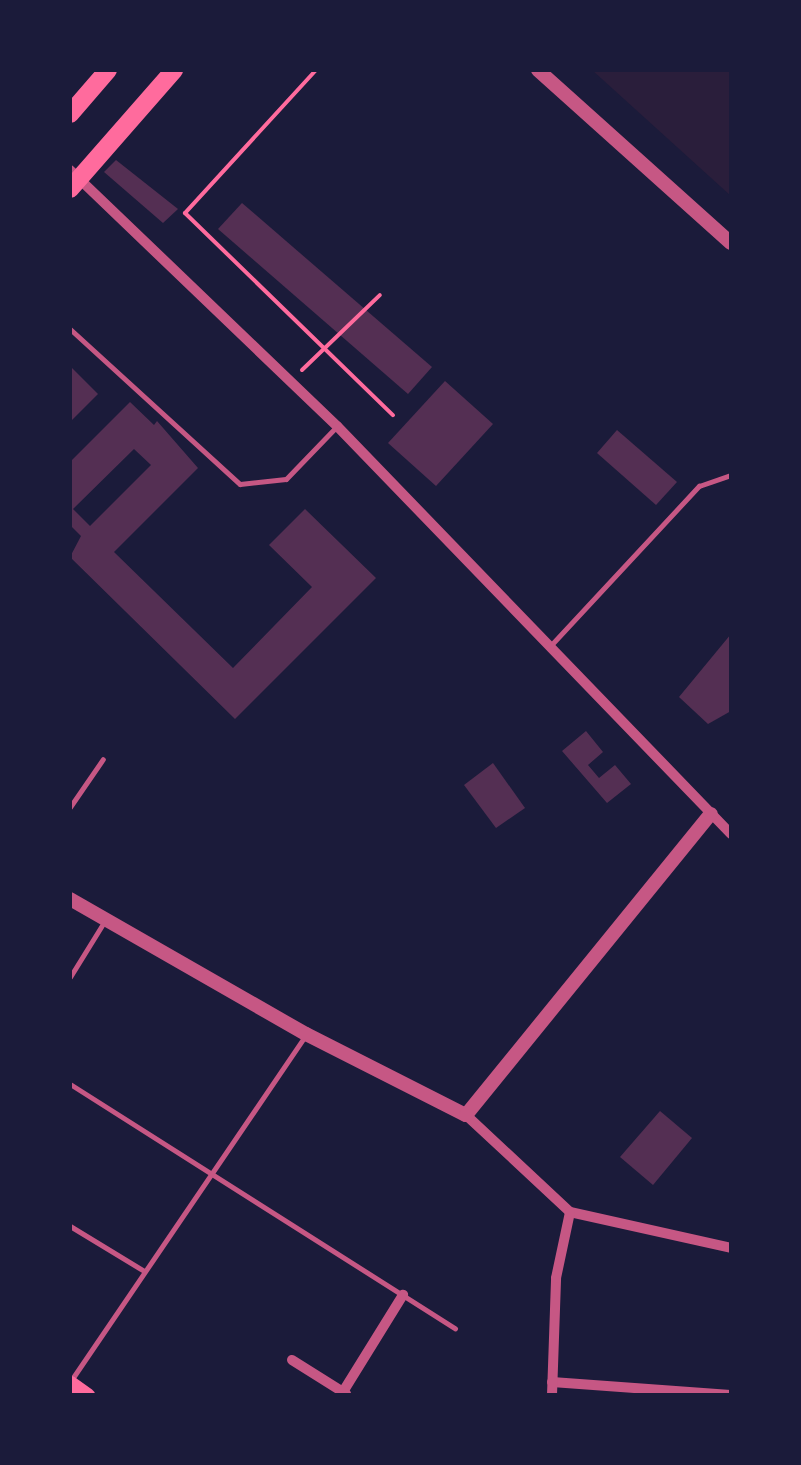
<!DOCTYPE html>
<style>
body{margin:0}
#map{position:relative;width:801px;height:1465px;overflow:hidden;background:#1b1b3a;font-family:Mulish,sans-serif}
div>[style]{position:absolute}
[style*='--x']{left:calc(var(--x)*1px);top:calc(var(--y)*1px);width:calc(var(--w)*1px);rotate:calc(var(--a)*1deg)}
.green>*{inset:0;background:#2a1e3b}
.building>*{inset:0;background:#542f53}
.path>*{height:4px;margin:-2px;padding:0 2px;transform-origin:2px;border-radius:2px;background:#ff6b9d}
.service>*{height:5px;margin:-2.5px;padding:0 2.5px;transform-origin:2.5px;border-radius:2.5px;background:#c65784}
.minor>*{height:10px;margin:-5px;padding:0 5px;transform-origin:5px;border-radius:5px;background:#c65784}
.tertiary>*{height:14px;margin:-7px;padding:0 7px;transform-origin:7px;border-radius:7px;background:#c65784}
.secondary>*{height:15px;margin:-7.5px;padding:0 7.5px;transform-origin:7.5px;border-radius:7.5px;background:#ff6b9d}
.primary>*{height:18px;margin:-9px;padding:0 9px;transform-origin:9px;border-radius:9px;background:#ff6b9d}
span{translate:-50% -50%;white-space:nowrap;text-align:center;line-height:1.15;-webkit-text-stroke:10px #1b1b3a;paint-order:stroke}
.frame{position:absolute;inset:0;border:72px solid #1b1b3a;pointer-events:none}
</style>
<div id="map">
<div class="green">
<div style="clip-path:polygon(592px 70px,731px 70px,731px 196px)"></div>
</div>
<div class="building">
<div style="clip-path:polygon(116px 160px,178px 209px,163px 223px,104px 172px)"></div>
<div style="clip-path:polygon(242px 203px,432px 367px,408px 394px,218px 229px)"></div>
<div style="clip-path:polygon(70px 366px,98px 394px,70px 422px)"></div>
<div style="clip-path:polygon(445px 381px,493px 424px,436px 486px,388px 443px)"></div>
<div style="clip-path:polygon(evenodd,130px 402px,154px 425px,157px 421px,198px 468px,114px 552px,233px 668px,312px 587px,269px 545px,305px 509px,376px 578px,235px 719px,70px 557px,81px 536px,70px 525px,70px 462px,130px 402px,134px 449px,151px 465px,90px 526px,73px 509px,134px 449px)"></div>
<div style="clip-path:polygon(617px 430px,677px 482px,656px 505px,597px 453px)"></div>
<div style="clip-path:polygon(731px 634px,731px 711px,708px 724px,679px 697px)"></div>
<div style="clip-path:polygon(586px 731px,603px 752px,588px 765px,599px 778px,615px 765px,631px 784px,607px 803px,562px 751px)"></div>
<div style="clip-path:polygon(493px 763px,525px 808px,496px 828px,464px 785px)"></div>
<div style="clip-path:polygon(660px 1111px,692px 1138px,653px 1185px,620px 1157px)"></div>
</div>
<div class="path">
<div style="--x:316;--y:70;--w:194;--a:132.5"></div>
<div style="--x:185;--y:213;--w:290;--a:44.2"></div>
<div style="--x:302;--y:370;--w:108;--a:-43.9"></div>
</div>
<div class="service">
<div style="--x:70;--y:329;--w:230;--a:42.4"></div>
<div style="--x:240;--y:484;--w:46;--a:-6.2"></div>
<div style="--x:286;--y:479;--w:74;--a:-46.1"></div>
<div style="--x:552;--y:644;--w:216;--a:-47.1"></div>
<div style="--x:699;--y:486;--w:34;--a:-19"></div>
<div style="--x:70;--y:807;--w:58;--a:-55.5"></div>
<div style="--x:70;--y:977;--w:65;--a:-58.3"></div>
<div style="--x:70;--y:1084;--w:456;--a:32.4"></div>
<div style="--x:70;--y:1226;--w:87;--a:31.3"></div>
<div style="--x:72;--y:1379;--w:413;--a:-55.8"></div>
</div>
<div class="minor">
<div style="--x:70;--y:170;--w:370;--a:43.8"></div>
<div style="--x:337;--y:426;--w:567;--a:46"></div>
<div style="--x:466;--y:1115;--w:142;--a:43"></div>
<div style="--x:570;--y:1212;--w:165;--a:12.6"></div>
<div style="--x:292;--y:1360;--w:64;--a:32.2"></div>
<div style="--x:552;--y:1382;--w:179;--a:4.2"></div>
<div style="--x:341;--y:1395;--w:118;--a:-58.2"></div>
<div style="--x:552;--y:1395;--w:117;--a:-88"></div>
<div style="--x:556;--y:1278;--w:67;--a:-78"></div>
</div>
<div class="tertiary">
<div style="--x:538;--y:70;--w:259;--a:41.9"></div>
<div style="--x:70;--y:899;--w:272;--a:29.8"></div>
<div style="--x:306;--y:1034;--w:179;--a:26.9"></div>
<div style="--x:466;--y:1115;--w:388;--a:-50.9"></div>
</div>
<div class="secondary">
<div style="--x:70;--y:1383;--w:21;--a:35"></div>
</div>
<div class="primary">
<div style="--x:70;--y:114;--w:58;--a:-49.2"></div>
<div style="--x:70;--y:189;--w:158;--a:-48.8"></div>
</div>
<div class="frame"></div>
</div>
